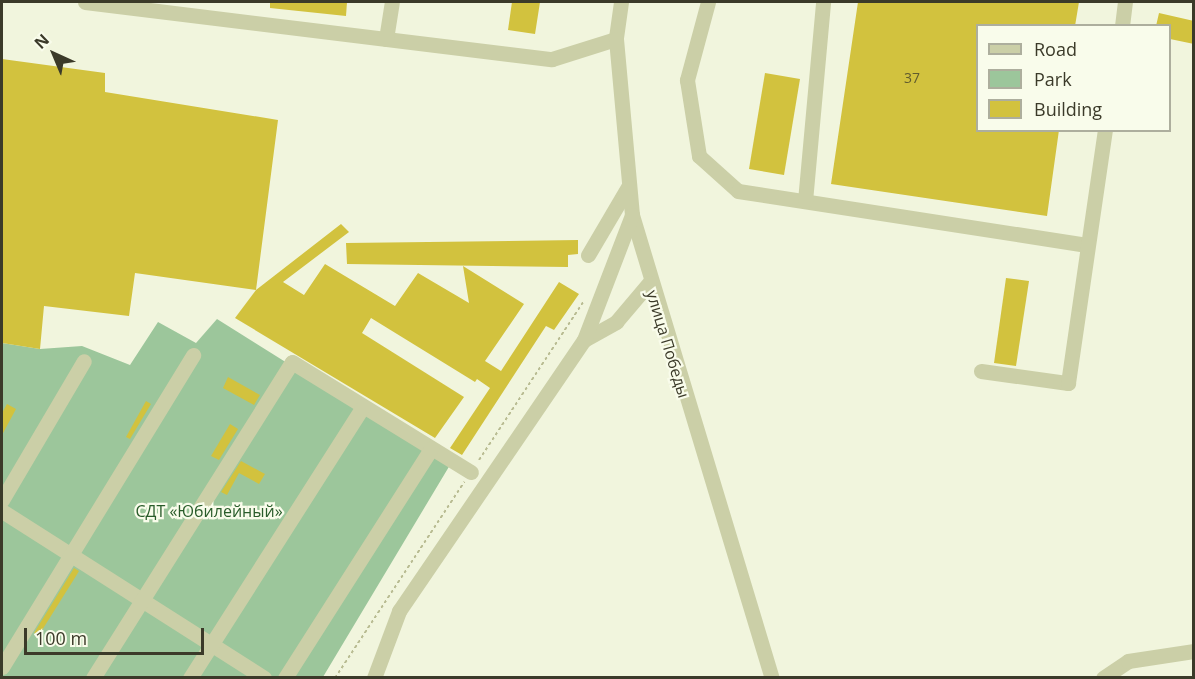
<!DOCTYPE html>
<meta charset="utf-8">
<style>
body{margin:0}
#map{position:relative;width:1195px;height:679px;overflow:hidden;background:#f1f5dd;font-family:"Open Sans",sans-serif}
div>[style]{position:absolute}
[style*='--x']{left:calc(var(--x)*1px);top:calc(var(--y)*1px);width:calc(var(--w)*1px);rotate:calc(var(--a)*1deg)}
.green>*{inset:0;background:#9cc69b}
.building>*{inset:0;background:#d2c23e}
.path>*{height:2px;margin-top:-1px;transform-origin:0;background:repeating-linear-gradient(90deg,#b8bb91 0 3px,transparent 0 6px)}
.minor>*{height:15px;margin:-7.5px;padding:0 7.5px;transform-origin:7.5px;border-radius:7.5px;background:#cbcfa7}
span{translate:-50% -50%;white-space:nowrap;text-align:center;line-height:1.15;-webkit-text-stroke:4.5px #f9fceb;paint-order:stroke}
.number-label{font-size:14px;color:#615c2e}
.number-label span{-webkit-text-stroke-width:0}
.street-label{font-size:16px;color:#3b3a29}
.park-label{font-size:16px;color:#295c2a}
.frame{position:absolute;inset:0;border:3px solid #3b3a29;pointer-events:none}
.legend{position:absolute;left:976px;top:24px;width:195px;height:108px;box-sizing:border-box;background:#f9fceb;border:2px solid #adae9d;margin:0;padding:8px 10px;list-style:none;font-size:18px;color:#3b3a29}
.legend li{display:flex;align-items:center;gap:12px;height:30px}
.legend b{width:30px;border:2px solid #adae9d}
.north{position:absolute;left:24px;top:24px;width:60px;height:60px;-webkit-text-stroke:4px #f9fceb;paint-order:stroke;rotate:316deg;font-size:16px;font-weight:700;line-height:24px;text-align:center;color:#3b3a29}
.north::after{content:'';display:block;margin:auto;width:21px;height:27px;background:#3b3a29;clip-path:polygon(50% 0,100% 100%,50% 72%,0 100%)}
.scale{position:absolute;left:24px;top:628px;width:180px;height:27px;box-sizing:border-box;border:3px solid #3b3a29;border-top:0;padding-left:8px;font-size:18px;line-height:21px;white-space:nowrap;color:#3b3a29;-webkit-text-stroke:4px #f9fceb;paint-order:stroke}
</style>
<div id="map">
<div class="green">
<div style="clip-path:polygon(217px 319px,450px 465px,323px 677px,2px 678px,2px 343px,40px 349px,82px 346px,130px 365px,158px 322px,196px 343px)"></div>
</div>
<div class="building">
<div style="clip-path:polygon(270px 2px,347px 2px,346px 16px,270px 8px)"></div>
<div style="clip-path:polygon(512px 2px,540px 2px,535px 34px,508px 30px)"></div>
<div style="clip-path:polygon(858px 2px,1079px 2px,1075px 26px,978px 26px,978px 130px,1059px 130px,1047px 216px,831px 184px)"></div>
<div style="clip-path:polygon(1159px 13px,1194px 21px,1194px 44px,1170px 39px,1170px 26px,1156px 26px)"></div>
<div style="clip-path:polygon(2px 59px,105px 73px,105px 92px,278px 120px,256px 290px,135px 273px,129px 316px,44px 306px,40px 349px,2px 343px)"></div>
<div style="clip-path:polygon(765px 73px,800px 79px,784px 175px,749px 169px)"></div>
<div style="clip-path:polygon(341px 224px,349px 232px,283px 282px,304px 295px,325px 264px,395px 306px,418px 273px,469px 303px,463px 266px,524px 304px,485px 361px,501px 371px,559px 282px,579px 294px,554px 330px,546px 326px,462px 455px,450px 448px,490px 388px,477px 379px,475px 382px,371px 318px,362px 333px,464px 397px,435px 438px,235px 318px,256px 290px)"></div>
<div style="clip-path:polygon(578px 240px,578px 254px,568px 255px,568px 267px,347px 264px,346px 243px)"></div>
<div style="clip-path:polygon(1006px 278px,1029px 281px,1016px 366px,994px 363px)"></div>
<div style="clip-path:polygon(228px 377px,260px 395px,254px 405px,223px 388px)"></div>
<div style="clip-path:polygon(146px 401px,151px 404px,130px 439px,126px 437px)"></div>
<div style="clip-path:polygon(7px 404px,16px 409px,2px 435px,2px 413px)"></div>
<div style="clip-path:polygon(230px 424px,238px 429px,219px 460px,211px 456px)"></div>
<div style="clip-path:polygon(241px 461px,265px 474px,259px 484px,239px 473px,227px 495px,221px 492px)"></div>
<div style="clip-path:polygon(74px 568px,79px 571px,76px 576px,39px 635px,34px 633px)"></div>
</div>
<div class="path">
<div style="--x:479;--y:460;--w:189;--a:-56.6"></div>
<div style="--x:335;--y:678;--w:235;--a:-56.6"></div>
</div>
<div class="minor">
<div style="--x:85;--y:2;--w:470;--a:7"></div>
<div style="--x:552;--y:59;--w:67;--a:-17.4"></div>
<div style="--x:621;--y:2;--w:37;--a:98"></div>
<div style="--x:616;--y:39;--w:177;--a:84.8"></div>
<div style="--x:632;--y:215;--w:484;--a:73.2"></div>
<div style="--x:708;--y:2;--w:81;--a:105.1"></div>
<div style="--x:687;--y:80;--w:77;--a:81"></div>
<div style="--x:699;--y:156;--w:52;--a:41.9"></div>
<div style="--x:738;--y:191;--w:353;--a:8.8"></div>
<div style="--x:1122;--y:26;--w:24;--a:-83"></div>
<div style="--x:386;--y:39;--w:37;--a:-81"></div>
<div style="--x:805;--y:201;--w:200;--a:-84.8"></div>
<div style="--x:588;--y:255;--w:79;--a:-59.5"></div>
<div style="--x:584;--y:340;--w:37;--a:-29"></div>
<div style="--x:616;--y:322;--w:51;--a:-49.8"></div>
<div style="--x:981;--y:371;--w:88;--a:7.9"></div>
<div style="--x:1068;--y:383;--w:256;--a:-81.7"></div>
<div style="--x:2;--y:500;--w:161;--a:-59.5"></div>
<div style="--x:2;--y:511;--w:311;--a:32.5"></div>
<div style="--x:2;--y:667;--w:366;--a:-58.5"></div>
<div style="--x:93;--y:678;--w:373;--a:-57.8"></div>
<div style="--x:292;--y:362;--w:210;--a:31.6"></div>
<div style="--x:190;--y:678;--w:322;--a:-57.5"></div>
<div style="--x:285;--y:678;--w:272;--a:-57.5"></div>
<div style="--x:374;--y:678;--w:72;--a:-69.5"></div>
<div style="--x:399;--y:611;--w:328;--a:-55.7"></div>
<div style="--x:584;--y:340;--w:134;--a:-69"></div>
<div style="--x:1103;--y:678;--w:30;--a:-34"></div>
<div style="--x:1128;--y:661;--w:67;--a:-8.6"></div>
</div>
<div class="number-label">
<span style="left:912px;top:78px">37</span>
</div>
<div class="street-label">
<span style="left:668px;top:344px;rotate:73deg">улица Победы</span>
</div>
<div class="park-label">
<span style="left:209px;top:511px">СДТ «Юбилейный»</span>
</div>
<div class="frame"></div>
<ul class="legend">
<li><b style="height:8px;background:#cbcfa7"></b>Road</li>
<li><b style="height:16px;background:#9cc69b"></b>Park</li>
<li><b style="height:16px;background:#d2c23e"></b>Building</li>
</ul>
<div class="north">N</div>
<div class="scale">100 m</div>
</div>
